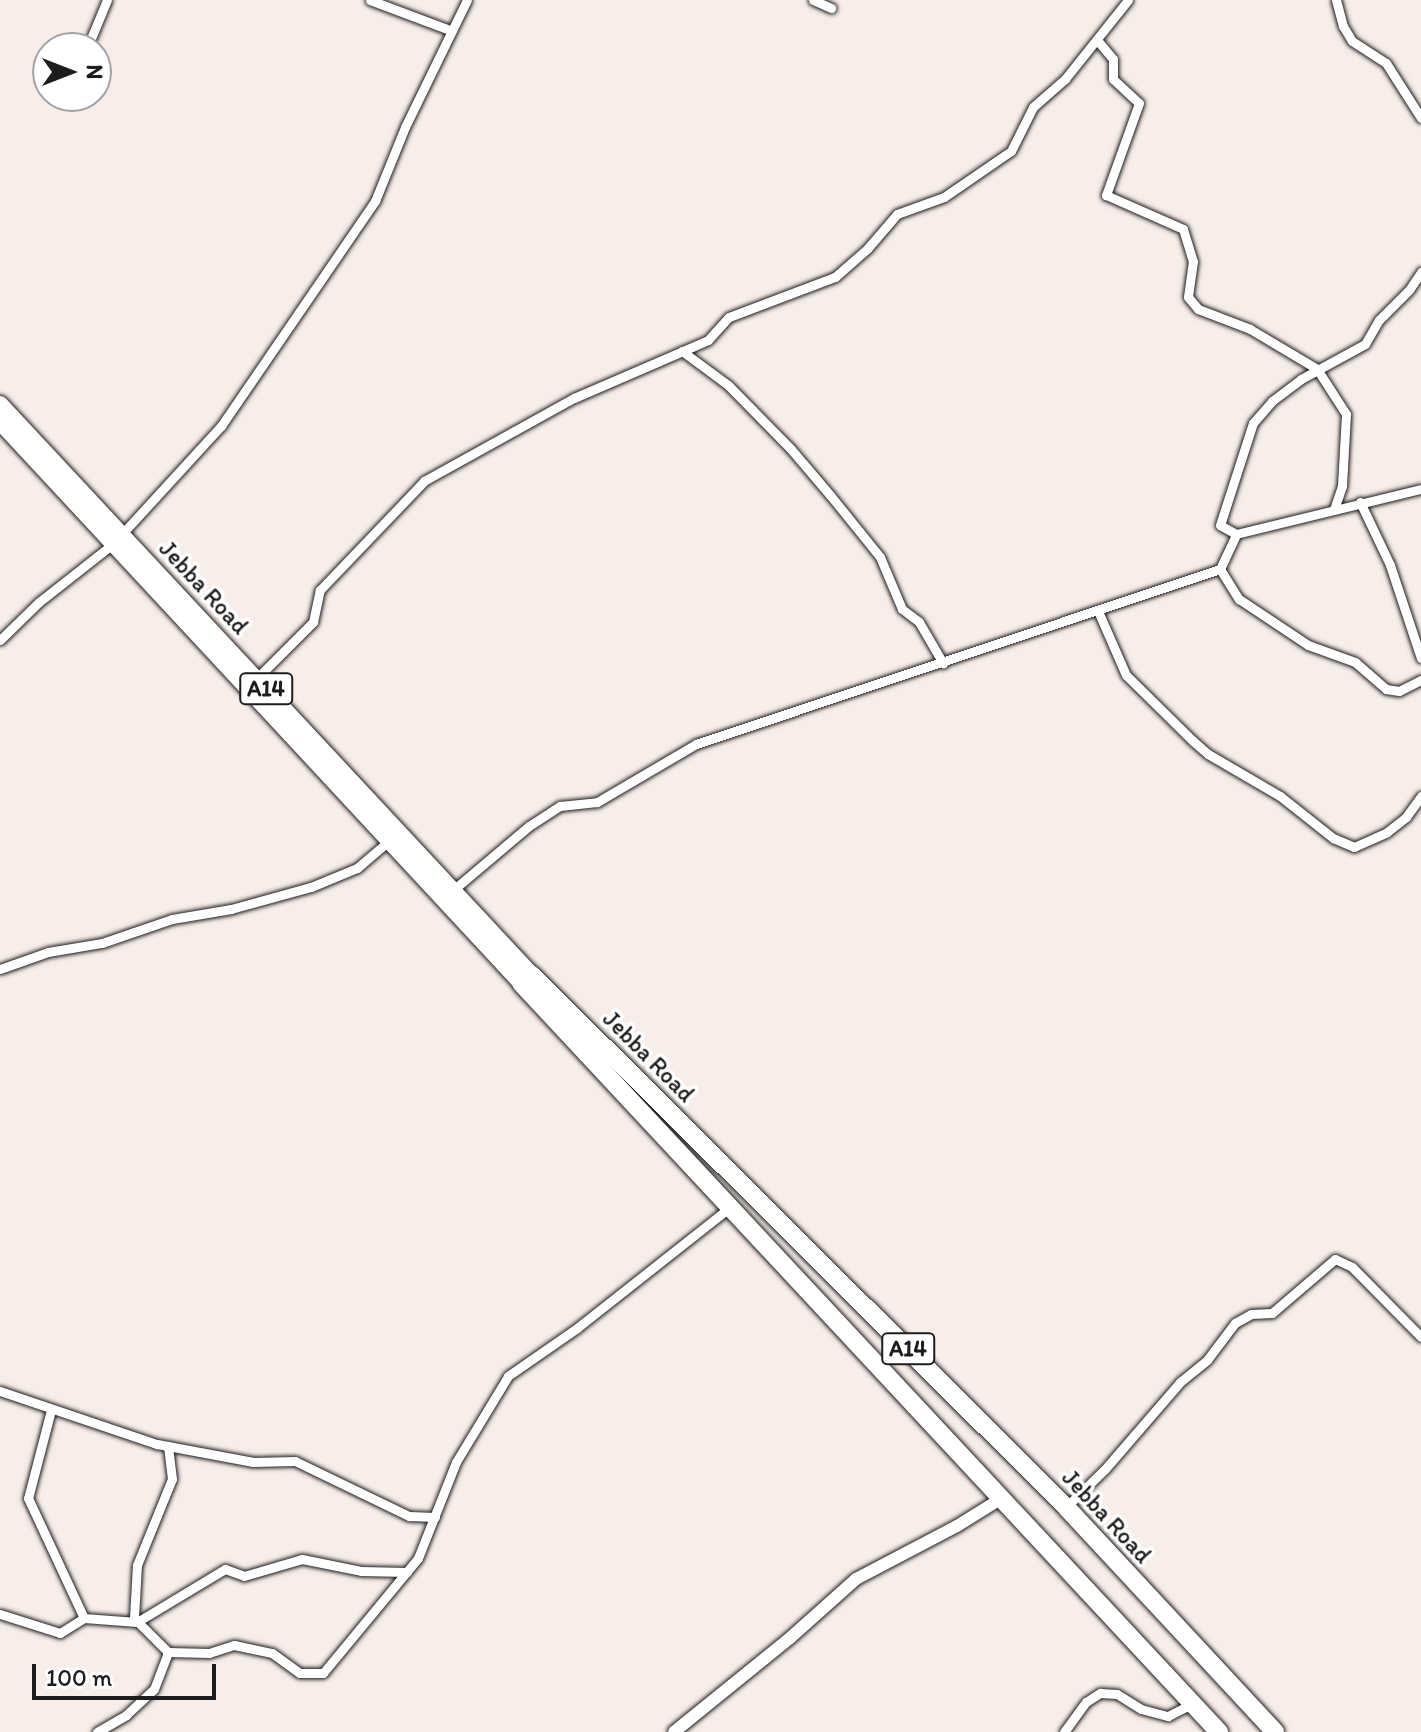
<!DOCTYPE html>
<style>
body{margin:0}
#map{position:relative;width:1421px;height:1732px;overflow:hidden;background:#f8eee9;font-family:Itim,sans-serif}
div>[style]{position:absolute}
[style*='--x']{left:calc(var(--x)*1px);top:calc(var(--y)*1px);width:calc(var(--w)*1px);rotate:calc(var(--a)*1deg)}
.roads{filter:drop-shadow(0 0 2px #1c1c1c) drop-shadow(0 0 2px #1c1c1c)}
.minor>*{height:9px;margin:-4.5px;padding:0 4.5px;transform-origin:4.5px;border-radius:4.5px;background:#fff}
.tertiary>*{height:12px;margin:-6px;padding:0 6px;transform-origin:6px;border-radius:6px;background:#fff}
.trunk>*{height:16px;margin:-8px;padding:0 8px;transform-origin:8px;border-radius:8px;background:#fff}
.motorway>*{height:18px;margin:-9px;padding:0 9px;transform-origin:9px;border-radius:9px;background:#fff}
span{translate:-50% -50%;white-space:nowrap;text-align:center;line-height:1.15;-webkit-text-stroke:7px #fff;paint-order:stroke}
.shield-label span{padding:2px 6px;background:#fff;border:2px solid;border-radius:6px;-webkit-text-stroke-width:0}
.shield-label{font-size:22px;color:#1c1c1c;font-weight:700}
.street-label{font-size:24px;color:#1c1c1c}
.north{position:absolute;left:32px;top:32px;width:80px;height:80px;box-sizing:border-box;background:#fff;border:2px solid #a4a4a4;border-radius:50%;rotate:90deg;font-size:22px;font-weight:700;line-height:32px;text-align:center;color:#1c1c1c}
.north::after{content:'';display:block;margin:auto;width:28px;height:36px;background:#1c1c1c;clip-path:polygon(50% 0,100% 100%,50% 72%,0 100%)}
.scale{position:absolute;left:32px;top:1664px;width:184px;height:36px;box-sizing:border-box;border:4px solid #1c1c1c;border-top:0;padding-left:10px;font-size:24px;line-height:28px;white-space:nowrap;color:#1c1c1c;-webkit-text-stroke:6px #fff;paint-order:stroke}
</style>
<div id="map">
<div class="roads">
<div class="minor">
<div style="--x:370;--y:0;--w:85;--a:20.6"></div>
<div style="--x:813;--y:0;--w:20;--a:24"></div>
<div style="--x:1336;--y:0;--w:27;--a:75"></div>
<div style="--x:1343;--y:26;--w:17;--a:59"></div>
<div style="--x:1352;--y:41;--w:40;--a:32.9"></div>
<div style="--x:1386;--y:63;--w:65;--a:57.5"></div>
<div style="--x:1097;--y:40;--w:25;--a:50"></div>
<div style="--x:1113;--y:59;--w:20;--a:90"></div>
<div style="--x:1113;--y:79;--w:35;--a:43"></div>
<div style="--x:1139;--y:103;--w:98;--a:109.7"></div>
<div style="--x:1106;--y:195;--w:84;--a:23.8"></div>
<div style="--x:1183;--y:229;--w:34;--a:73"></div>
<div style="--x:1193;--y:261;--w:36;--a:98"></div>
<div style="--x:1188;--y:297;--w:16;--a:50"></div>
<div style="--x:1198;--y:309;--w:56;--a:21"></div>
<div style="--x:1250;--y:329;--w:78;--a:30.8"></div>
<div style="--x:1317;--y:369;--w:54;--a:57.2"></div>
<div style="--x:1346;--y:414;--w:72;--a:93.2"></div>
<div style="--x:1342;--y:486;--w:24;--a:109"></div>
<div style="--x:87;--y:48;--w:52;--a:-67.4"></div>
<div style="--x:682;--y:351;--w:57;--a:36.5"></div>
<div style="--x:728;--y:385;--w:88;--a:45.5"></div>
<div style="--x:790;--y:448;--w:62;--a:49.6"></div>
<div style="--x:830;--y:495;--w:80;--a:51.1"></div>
<div style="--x:880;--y:557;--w:56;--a:67.1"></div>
<div style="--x:902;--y:609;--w:21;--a:37"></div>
<div style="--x:919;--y:622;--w:48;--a:59.7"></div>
<div style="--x:1360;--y:502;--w:70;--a:64.5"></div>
<div style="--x:1390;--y:565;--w:98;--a:71.6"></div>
<div style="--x:122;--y:534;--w:147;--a:-47.5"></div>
<div style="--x:221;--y:426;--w:273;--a:-55.6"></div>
<div style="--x:375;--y:201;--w:80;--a:-67.9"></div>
<div style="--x:405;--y:127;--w:141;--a:-64"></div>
<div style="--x:1236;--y:534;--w:18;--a:-151"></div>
<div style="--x:1220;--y:525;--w:107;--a:-72.1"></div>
<div style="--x:1253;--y:423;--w:29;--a:-49"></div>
<div style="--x:1272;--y:401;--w:36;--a:-37"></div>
<div style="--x:1301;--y:379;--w:73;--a:-28.7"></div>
<div style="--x:1365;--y:344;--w:28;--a:-60"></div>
<div style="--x:1379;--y:320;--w:42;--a:-45"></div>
<div style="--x:1409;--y:290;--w:22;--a:-56"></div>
<div style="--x:1220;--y:569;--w:36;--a:58"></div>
<div style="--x:1239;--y:599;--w:83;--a:33.7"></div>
<div style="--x:1308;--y:645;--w:50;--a:19.9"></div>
<div style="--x:1355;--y:662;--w:41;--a:41.1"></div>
<div style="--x:1386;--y:689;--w:13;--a:9"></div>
<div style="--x:1399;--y:691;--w:25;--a:-27"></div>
<div style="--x:1098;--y:611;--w:70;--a:66.4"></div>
<div style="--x:1126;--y:675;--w:94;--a:44.6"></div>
<div style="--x:1193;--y:741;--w:20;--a:41"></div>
<div style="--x:1208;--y:754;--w:83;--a:30.3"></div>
<div style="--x:1280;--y:796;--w:68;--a:38.4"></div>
<div style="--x:1333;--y:838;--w:23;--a:23"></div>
<div style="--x:1354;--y:847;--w:36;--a:-24"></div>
<div style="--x:1387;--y:832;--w:24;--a:-38"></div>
<div style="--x:1406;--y:817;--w:26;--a:-54"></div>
<div style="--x:0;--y:640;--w:54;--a:-44.3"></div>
<div style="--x:39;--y:602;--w:95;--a:-38.2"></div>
<div style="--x:256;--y:679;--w:81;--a:-45"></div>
<div style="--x:313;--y:622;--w:33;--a:-78"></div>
<div style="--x:320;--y:590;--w:151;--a:-46.3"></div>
<div style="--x:424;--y:481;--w:171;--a:-29"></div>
<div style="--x:574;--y:398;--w:146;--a:-23.4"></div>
<div style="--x:708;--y:340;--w:31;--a:-48"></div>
<div style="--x:729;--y:317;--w:113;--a:-20.7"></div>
<div style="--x:835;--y:277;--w:43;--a:-41.2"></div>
<div style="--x:867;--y:249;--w:46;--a:-49.4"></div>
<div style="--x:897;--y:214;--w:50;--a:-19.9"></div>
<div style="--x:944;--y:197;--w:81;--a:-34.5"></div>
<div style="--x:1011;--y:151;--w:49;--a:-63.4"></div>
<div style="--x:1033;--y:107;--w:43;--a:-41.2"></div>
<div style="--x:1065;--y:79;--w:101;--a:-51.4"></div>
<div style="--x:452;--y:891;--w:101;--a:-40.2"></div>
<div style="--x:529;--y:826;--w:37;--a:-33"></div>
<div style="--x:560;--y:806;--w:37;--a:-6"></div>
<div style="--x:597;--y:802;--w:115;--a:-30.4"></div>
<div style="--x:696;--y:744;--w:552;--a:-18.47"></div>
<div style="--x:1220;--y:569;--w:38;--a:-65"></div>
<div style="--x:1236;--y:534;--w:190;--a:-13.7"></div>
<div style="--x:0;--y:969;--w:51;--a:-19.5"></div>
<div style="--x:48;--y:952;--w:55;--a:-9.5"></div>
<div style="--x:102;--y:943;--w:74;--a:-18.9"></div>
<div style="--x:172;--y:919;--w:60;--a:-9.6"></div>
<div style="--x:231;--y:909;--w:83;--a:-15.4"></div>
<div style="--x:311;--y:887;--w:50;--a:-22.4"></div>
<div style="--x:357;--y:868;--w:43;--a:-40.3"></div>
<div style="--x:0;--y:1391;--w:166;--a:18.7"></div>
<div style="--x:157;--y:1444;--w:98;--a:10.6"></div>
<div style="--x:253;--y:1462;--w:42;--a:-1.4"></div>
<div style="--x:295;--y:1461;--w:127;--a:25.8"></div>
<div style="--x:409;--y:1516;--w:26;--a:2"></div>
<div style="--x:51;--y:1410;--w:91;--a:104.6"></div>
<div style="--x:28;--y:1498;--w:132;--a:65"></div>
<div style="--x:84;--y:1618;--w:53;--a:4.3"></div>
<div style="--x:137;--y:1622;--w:103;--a:-31.1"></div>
<div style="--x:225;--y:1569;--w:20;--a:20"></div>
<div style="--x:244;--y:1576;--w:60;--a:-16.3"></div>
<div style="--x:302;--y:1559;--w:60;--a:11.5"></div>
<div style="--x:361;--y:1571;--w:46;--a:1.2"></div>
<div style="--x:1066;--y:1507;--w:54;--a:-44.3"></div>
<div style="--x:1105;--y:1469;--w:115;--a:-49.2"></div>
<div style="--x:1180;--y:1382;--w:35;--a:-39"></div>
<div style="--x:1207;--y:1360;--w:46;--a:-52.9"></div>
<div style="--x:1235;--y:1323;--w:18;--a:-29"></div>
<div style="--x:1251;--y:1314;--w:21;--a:-3"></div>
<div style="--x:1272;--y:1313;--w:83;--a:-40.6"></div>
<div style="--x:1335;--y:1259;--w:19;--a:25"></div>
<div style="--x:1352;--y:1267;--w:98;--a:45.4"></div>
<div style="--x:0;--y:1614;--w:63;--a:17.6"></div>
<div style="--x:60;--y:1633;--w:28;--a:-32"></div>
<div style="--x:168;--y:1652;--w:41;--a:1.4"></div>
<div style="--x:209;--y:1653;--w:26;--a:-18"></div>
<div style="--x:234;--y:1645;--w:39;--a:12"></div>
<div style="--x:272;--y:1653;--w:34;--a:36"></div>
<div style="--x:300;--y:1673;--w:23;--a:0"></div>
<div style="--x:323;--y:1673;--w:149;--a:-50.4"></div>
<div style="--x:418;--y:1558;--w:103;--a:-68.4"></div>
<div style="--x:456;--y:1462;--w:100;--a:-58.8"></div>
<div style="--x:508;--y:1376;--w:84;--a:-34.8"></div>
<div style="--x:577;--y:1328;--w:194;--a:-38.3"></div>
<div style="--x:97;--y:1732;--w:34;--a:-30"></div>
<div style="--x:126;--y:1715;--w:38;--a:-43"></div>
<div style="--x:154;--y:1689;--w:40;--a:-69"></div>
<div style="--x:168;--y:1652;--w:48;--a:-135"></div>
<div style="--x:134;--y:1618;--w:53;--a:-86.8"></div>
<div style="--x:137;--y:1565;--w:93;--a:-67.9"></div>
<div style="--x:172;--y:1479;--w:33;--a:-97"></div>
<div style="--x:1064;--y:1732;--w:37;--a:-54"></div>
<div style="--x:1086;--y:1702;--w:17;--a:-33"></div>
<div style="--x:1100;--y:1693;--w:17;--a:3"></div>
<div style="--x:1117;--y:1694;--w:28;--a:32"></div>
<div style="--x:1141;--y:1709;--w:28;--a:15"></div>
<div style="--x:1168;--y:1716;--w:28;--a:-27"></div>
</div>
<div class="tertiary">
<div style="--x:674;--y:1732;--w:149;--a:-39"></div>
<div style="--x:790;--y:1638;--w:89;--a:-41.8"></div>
<div style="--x:856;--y:1579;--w:114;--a:-27.7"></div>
<div style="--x:957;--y:1526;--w:53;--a:-31.9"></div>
</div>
<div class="trunk">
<div style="--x:0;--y:404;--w:780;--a:47.03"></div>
<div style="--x:0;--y:422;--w:766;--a:47.12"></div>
</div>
<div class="motorway">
<div style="--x:532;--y:975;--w:754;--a:44.89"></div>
<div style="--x:1066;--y:1507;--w:307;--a:47.1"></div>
<div style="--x:521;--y:983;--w:1024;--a:47.02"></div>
</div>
</div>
<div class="shield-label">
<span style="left:266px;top:689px">A14</span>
<span style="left:908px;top:1349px">A14</span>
</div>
<div class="street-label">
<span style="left:204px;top:587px;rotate:47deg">Jebba Road</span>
<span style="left:649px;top:1056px;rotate:45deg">Jebba Road</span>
<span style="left:1107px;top:1516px;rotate:47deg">Jebba Road</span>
</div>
<div class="north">N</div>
<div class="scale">100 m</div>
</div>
